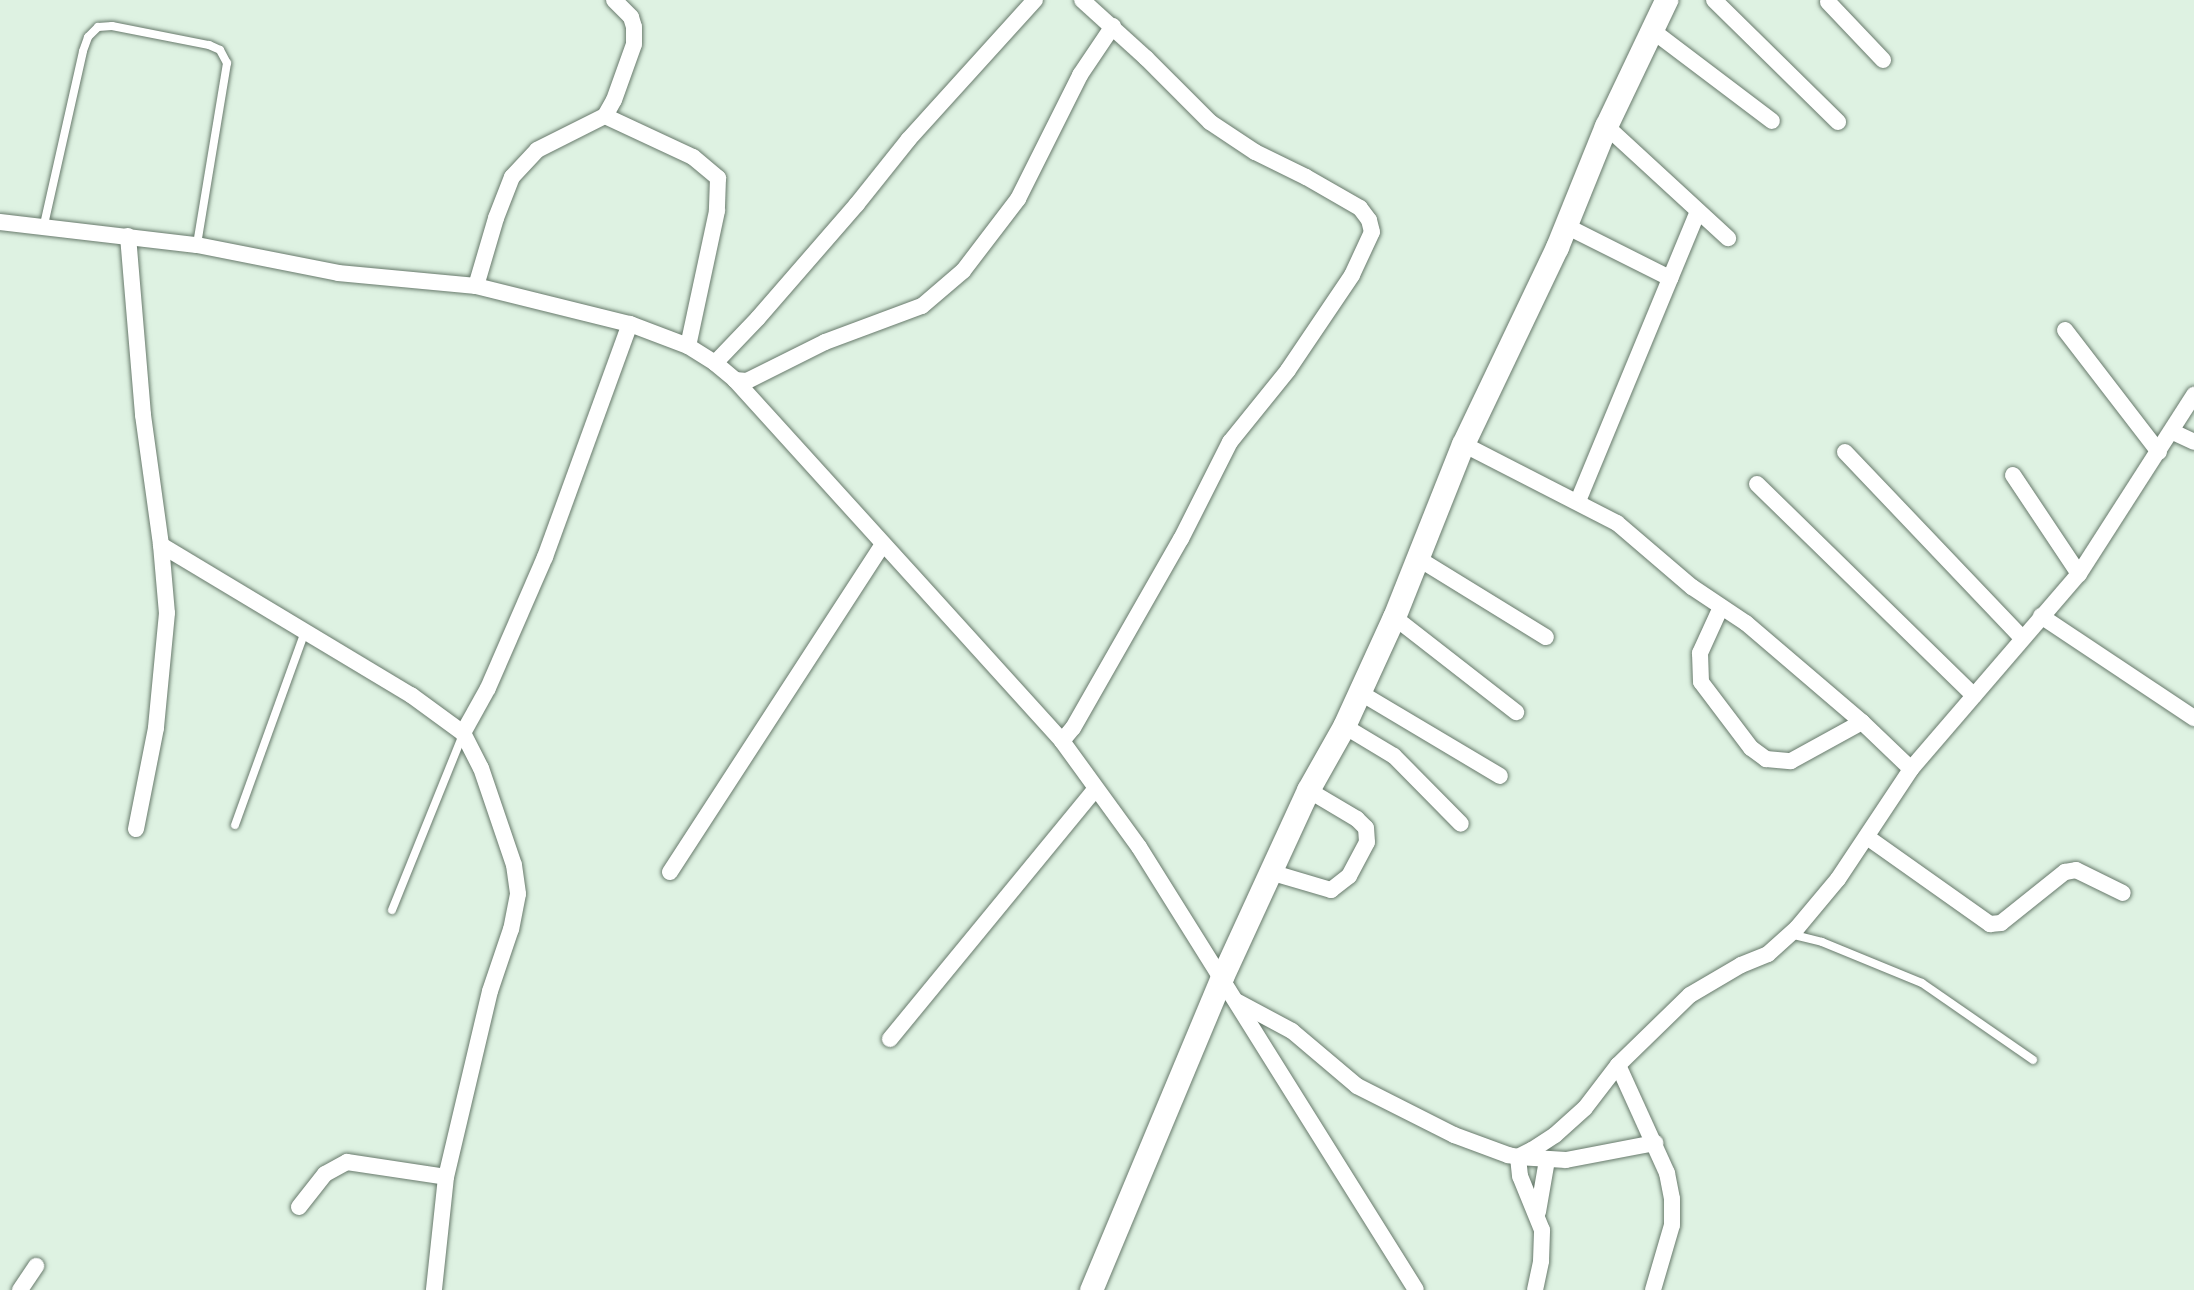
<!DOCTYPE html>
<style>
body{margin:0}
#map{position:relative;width:2194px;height:1290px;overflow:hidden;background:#def2e2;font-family:Montserrat,sans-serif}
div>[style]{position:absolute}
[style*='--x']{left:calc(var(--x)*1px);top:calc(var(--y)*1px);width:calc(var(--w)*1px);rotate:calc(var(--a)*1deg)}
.roads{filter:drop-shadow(0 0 2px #687a6c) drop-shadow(0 0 2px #687a6c)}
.service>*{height:8px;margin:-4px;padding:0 4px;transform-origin:4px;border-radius:4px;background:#fff}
.minor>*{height:16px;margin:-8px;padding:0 8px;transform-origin:8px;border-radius:8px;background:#fff}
.secondary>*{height:23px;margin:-11.5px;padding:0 11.5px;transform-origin:11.5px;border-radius:11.5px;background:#fff}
span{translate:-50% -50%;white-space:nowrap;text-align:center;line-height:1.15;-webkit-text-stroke:5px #eefef1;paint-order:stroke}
</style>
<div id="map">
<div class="roads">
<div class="service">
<div style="--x:43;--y:229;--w:182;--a:-77.3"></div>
<div style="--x:83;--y:51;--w:15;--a:-70"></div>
<div style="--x:88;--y:37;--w:14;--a:-45"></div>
<div style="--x:98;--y:27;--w:14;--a:-4"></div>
<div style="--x:112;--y:26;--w:99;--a:11.1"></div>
<div style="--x:209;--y:45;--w:12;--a:24"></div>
<div style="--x:220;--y:50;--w:15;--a:62"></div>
<div style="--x:227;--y:63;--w:184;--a:99.4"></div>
<div style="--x:235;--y:825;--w:205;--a:-70.1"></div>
<div style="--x:392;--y:910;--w:190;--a:-68"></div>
<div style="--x:1790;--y:934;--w:33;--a:14"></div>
<div style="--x:1822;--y:942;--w:108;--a:22.3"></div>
<div style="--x:1922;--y:983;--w:135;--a:34.7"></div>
</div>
<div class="minor">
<div style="--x:1714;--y:0;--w:174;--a:44.5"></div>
<div style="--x:1828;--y:2;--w:80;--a:46.5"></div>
<div style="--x:1653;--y:31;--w:149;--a:37.1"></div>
<div style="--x:605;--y:116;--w:97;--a:25"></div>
<div style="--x:693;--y:157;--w:33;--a:40"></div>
<div style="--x:718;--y:178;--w:33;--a:92"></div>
<div style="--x:717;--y:211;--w:138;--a:102.1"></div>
<div style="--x:1606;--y:126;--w:166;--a:42.6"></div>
<div style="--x:0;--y:222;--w:198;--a:6.7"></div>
<div style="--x:197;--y:245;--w:144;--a:11.2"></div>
<div style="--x:338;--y:273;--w:139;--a:5.4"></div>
<div style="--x:476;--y:286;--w:159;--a:13.9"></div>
<div style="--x:630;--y:324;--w:62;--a:20.8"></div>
<div style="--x:688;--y:346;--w:32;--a:32"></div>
<div style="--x:715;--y:363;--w:26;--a:40"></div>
<div style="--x:735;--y:380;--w:487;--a:47.8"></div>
<div style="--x:1062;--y:741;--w:131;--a:54"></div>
<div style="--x:1139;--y:847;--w:522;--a:57.98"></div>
<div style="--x:1564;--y:225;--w:119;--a:26.6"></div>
<div style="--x:128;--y:236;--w:180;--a:85.2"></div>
<div style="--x:143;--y:415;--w:131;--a:82.1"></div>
<div style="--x:161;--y:545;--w:68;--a:85"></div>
<div style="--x:167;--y:613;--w:116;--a:95.5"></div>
<div style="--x:156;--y:728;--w:103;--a:101.2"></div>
<div style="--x:476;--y:286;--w:71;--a:-73.6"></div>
<div style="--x:496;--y:218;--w:44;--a:-68.7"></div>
<div style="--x:512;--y:177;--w:37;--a:-47"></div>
<div style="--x:537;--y:150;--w:76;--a:-26.6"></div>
<div style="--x:605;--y:116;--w:18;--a:-61"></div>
<div style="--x:614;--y:100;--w:59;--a:-70.3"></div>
<div style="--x:634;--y:44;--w:17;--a:-90"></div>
<div style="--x:634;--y:27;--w:10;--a:-107"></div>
<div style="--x:631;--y:17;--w:24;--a:-135"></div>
<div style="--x:2065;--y:330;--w:154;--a:52.4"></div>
<div style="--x:715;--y:363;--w:62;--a:-46.3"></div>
<div style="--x:758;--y:318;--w:151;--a:-49"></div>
<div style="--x:857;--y:204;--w:82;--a:-51.4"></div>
<div style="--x:908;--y:140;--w:189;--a:-47.8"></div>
<div style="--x:735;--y:380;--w:12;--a:5"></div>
<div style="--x:747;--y:381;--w:87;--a:-26.6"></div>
<div style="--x:825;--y:342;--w:103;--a:-20.4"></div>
<div style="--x:922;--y:306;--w:54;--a:-40.5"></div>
<div style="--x:963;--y:271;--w:91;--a:-52.6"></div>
<div style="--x:1018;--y:199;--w:139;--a:-63.4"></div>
<div style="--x:1080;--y:75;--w:59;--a:-56"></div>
<div style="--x:2173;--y:432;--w:23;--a:25"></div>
<div style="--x:1463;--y:444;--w:173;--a:27.2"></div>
<div style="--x:1617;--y:523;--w:99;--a:40.5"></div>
<div style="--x:1692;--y:587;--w:65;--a:33.7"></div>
<div style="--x:1746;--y:623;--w:153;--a:40.5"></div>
<div style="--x:1862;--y:722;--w:68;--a:43.8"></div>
<div style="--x:1845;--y:452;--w:257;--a:46.4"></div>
<div style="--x:2013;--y:475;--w:119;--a:56.3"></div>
<div style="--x:1757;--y:484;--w:303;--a:44.3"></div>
<div style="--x:1578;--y:501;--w:313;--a:-67.5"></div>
<div style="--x:161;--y:545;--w:292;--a:31"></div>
<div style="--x:411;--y:695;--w:64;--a:36.2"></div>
<div style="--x:463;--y:733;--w:39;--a:63"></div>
<div style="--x:481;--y:768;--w:102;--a:71.2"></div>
<div style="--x:514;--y:865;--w:29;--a:82"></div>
<div style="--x:518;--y:894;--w:36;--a:101"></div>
<div style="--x:511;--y:929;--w:65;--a:108.7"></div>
<div style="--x:490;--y:991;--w:191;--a:103.3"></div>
<div style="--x:446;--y:1177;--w:114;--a:96.1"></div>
<div style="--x:1419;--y:559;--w:149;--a:31.6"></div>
<div style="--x:1721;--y:607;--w:51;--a:114.5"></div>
<div style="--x:1700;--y:653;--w:29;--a:88"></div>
<div style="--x:1701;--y:682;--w:83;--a:52.9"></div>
<div style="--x:1751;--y:748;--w:19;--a:36"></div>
<div style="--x:1766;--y:759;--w:25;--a:5"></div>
<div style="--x:1791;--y:761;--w:81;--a:-28.8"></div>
<div style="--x:2041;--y:616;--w:184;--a:33.7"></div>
<div style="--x:1394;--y:617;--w:155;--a:37.9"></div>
<div style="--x:1359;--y:692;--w:164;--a:30.8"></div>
<div style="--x:1344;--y:726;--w:58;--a:31"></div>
<div style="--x:1394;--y:756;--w:95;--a:45.4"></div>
<div style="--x:463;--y:733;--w:51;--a:-60.9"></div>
<div style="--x:488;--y:688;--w:143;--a:-66.5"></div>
<div style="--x:545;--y:557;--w:248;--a:-70"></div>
<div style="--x:1062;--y:741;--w:17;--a:-50"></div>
<div style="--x:1073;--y:728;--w:218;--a:-60.3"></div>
<div style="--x:1181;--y:539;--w:109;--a:-63.2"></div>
<div style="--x:1230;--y:442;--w:92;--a:-51.1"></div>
<div style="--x:1288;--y:370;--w:115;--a:-56"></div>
<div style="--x:1352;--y:275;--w:47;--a:-65.1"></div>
<div style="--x:1372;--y:232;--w:12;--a:-104"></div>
<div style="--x:1369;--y:220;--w:15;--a:-127"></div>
<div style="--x:1360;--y:208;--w:62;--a:-150.1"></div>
<div style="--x:1306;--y:177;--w:57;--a:-153.9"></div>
<div style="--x:1255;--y:152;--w:54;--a:-146.3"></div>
<div style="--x:1210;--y:122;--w:91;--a:-135"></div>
<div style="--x:1146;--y:58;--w:86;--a:-137.8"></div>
<div style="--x:1867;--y:837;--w:151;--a:35.3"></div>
<div style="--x:1990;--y:924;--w:11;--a:-5"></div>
<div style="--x:2001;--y:923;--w:82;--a:-38.6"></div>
<div style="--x:2065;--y:872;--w:11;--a:-10"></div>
<div style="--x:2076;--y:870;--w:52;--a:26.1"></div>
<div style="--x:670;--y:872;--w:389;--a:-57"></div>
<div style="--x:1270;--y:872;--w:64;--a:16.4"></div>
<div style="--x:1331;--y:890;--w:23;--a:-38"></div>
<div style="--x:1349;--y:876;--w:38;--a:-62"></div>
<div style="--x:1367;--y:842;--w:14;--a:-94"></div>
<div style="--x:1366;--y:828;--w:13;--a:-135"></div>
<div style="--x:1357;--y:819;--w:57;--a:-149.4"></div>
<div style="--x:1238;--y:1002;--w:61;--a:28.2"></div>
<div style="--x:1292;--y:1031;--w:85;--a:40.2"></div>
<div style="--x:1357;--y:1086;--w:109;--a:26.8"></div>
<div style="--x:1454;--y:1135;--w:58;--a:20.3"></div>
<div style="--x:1508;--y:1155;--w:10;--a:11"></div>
<div style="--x:1518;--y:1157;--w:16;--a:-27"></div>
<div style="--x:1532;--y:1150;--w:27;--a:-33"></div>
<div style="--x:1555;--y:1135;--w:40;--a:-42"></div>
<div style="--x:1585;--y:1108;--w:54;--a:-52.5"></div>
<div style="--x:1618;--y:1065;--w:100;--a:-44.2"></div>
<div style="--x:1690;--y:995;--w:59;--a:-30.5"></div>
<div style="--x:1741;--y:965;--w:29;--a:-22"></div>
<div style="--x:1768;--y:954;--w:39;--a:-42"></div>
<div style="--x:1797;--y:928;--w:64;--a:-50.1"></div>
<div style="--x:1838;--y:879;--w:132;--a:-56.4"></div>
<div style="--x:1911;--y:769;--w:257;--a:-49.3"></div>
<div style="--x:2079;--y:574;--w:213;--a:-57.3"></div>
<div style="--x:890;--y:1039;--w:323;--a:-50.6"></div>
<div style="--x:1618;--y:1065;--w:119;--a:65.6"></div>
<div style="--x:1667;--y:1173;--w:26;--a:79"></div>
<div style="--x:1672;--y:1199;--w:26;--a:90"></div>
<div style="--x:1672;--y:1225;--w:68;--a:106.3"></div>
<div style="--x:299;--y:1207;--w:42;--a:-51.8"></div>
<div style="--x:325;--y:1174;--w:25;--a:-29"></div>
<div style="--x:347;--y:1162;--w:100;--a:8.6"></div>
<div style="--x:1538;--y:1212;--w:53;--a:-80.2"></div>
<div style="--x:20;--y:1290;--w:29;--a:-56"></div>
<div style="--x:1535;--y:1290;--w:30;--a:-78"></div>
<div style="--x:1541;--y:1261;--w:31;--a:-88"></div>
<div style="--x:1542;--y:1230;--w:58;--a:-112.2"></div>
<div style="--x:1520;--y:1176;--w:19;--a:-96"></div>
<div style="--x:1518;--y:1157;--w:48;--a:3.6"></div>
<div style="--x:1566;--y:1160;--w:91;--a:-10.8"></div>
</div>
<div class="secondary">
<div style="--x:1091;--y:1290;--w:339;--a:-67.3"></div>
<div style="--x:1222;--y:977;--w:206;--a:-65.3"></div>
<div style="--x:1308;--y:790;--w:73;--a:-60.6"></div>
<div style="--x:1344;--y:726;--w:120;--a:-65.4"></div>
<div style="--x:1394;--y:617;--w:186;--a:-68.3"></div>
<div style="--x:1463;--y:444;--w:218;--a:-64.5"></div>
<div style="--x:1557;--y:247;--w:131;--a:-68"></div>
<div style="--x:1606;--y:126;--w:140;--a:-64.5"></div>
</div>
</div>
</div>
